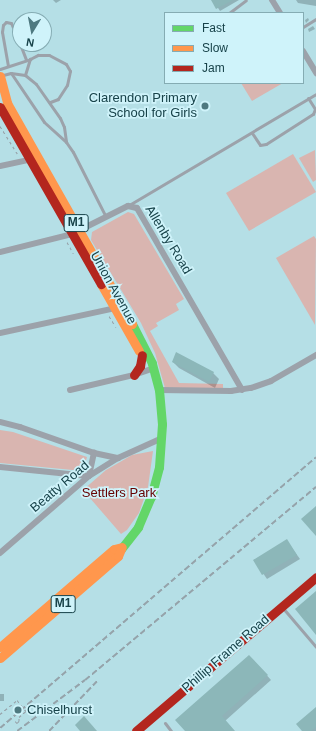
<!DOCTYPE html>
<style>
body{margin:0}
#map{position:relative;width:316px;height:731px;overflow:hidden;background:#b5dfe6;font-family:Arial,sans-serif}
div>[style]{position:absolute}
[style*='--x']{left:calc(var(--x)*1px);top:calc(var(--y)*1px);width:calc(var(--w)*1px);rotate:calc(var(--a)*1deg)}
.green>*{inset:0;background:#d9b5b0}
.shadow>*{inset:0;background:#0003}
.building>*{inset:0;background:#8cb7b9}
.path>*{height:1px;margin-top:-0.5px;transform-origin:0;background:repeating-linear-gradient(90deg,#959ea5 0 3px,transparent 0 6px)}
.lane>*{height:3px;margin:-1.5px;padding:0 1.5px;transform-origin:1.5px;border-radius:1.5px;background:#9ca2aa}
.street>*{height:6px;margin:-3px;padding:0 3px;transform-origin:3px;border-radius:3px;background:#9ca2aa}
.fast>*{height:9px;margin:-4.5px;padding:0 4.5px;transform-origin:4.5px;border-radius:4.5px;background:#63d668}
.slow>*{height:9px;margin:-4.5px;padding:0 4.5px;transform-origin:4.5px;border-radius:4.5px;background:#ff974d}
.jam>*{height:9px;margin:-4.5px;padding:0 4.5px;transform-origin:4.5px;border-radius:4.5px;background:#b3261e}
.rail>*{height:1.5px;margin-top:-0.75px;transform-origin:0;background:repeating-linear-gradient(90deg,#95a3aa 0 6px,transparent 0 9px)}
.path-bridge>*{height:1px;margin-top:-0.5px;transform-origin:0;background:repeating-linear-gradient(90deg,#959ea5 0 3px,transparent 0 6px)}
.dots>*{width:11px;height:11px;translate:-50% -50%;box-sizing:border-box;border:2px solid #cff3fa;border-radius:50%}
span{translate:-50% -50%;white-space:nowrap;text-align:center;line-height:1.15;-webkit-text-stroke:3.5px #cff3fa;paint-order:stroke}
.shield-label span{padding:1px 3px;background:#cff3fa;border:1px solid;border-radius:3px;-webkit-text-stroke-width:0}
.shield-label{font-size:12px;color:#174249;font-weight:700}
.poi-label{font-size:13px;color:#174249}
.right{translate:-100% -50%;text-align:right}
.left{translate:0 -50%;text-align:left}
.street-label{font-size:13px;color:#174249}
.park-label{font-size:13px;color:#600}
.legend{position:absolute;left:164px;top:12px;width:140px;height:72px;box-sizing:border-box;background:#cff3fa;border:1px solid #85acb3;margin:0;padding:5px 7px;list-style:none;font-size:12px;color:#174249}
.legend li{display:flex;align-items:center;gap:8px;height:20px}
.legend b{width:20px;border:1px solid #85acb3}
.north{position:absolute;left:12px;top:12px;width:40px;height:40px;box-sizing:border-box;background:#cff3fa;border:1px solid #85acb3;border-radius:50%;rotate:190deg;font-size:11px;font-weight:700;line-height:16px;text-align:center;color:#174249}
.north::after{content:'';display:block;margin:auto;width:14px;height:18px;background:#4e7980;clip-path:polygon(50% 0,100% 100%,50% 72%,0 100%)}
</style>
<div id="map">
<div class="green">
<div style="clip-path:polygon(241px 83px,283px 83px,252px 101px)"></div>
<div style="clip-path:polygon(315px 150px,316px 180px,313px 182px,299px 158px)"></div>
<div style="clip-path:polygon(293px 154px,316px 192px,249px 231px,226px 193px)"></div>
<div style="clip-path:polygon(128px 212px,134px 214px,184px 299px,176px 304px,179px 310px,156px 323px,158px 326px,150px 331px,179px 383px,223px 384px,223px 388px,165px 388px,155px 353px,141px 323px,91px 240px,92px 232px)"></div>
<div style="clip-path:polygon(314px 236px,316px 239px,315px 325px,276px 258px)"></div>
<div style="clip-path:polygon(0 430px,13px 432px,87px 457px,83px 471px,0 463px)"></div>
<div style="clip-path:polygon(153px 451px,148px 487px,139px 513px,127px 530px,121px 534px,83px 490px,106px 470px,120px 462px,132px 455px)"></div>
</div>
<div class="shadow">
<div style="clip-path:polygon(53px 0,61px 0,56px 3px)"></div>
<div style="clip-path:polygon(213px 0,239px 0,220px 11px)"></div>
<div style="clip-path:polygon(296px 0,316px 0,316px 6px,298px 3px)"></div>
<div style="clip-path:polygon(308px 18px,309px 20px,306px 23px,305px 20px)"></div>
<div style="clip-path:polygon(313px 26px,315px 29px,309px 32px,308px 29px)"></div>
<div style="clip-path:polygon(173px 362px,213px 373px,219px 379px,215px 388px,179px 368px)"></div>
<div style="clip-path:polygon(287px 541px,300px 559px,267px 579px,254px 560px)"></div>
<div style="clip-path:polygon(253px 660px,271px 680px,225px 721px,234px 731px,186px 731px)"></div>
<div style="clip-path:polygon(0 694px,4px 694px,4px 701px,0 701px)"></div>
<div style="clip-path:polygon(316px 708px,316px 731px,304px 731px)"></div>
</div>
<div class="building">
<div style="clip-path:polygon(211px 0,233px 0,216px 9px)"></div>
<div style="clip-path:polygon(176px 352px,214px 372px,209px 382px,172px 362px)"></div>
<div style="clip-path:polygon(316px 506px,316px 536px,301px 519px)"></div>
<div style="clip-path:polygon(287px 539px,297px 555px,262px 575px,253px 560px)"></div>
<div style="clip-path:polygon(316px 591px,316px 635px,295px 609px)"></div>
<div style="clip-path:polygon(249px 655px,268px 675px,222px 716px,235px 731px,185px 731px,175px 720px)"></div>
<div style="clip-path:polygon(316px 707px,316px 727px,311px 731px,302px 731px,296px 724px)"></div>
<div style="clip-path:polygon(84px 716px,97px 731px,80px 731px,75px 725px)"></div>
</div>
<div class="path">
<div style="--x:0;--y:126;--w:34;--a:58"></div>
<div style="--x:67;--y:242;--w:13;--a:61"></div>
<div style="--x:109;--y:316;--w:13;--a:58"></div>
<div style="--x:0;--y:714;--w:22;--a:-39"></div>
<div style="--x:15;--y:721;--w:3;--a:45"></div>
<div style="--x:17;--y:723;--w:3;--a:-45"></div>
<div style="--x:19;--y:721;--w:4;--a:-90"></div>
<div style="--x:19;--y:717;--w:9;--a:-41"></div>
</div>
<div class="lane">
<div style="--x:229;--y:13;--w:21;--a:-37"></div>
<div style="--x:303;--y:27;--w:15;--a:-32"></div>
<div style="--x:20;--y:44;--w:17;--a:69"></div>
<div style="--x:8;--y:66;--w:35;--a:-100"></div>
<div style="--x:2;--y:32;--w:7;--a:-82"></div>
<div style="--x:3;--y:25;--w:4;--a:-45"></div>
<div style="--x:6;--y:22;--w:5;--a:11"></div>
<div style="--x:11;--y:23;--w:22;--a:66"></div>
<div style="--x:0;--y:69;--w:32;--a:-18"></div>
<div style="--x:11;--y:73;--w:14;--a:8"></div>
<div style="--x:25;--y:75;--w:14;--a:39"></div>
<div style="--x:36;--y:84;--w:42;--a:54.8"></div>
<div style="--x:60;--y:118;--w:10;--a:66"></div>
<div style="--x:64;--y:127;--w:15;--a:82"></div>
<div style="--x:3;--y:75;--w:8;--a:-14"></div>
<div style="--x:11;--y:73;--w:59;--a:56"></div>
<div style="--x:44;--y:122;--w:30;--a:42"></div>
<div style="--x:66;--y:142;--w:12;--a:55"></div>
<div style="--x:73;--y:152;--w:73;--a:63.1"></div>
<div style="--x:25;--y:75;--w:17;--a:-73"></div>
<div style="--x:30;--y:59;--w:9;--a:-27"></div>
<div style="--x:38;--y:55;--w:11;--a:0"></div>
<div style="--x:49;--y:55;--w:19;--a:28"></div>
<div style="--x:66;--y:64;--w:8;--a:60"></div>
<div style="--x:70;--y:71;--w:14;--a:102"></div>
<div style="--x:67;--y:85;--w:17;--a:123"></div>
<div style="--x:58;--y:99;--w:9;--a:159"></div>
<div style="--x:252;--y:133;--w:14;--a:56"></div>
<div style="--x:260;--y:145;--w:6;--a:-9"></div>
<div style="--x:266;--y:144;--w:56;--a:-32.6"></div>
<div style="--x:313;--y:114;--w:5;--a:-68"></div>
<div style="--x:315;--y:109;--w:13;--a:-122"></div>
<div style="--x:129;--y:205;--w:217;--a:-30.7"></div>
<div style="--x:282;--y:607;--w:52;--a:49.6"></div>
<div style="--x:165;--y:723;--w:10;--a:53"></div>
</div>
<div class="street">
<div style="--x:272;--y:0;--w:15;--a:58"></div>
<div style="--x:303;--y:51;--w:26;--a:59"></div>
<div style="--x:0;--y:166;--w:33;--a:-12"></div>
<div style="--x:0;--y:252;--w:74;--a:-14"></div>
<div style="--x:72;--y:234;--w:63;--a:-26.6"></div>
<div style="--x:128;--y:206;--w:9;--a:13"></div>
<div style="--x:137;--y:208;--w:210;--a:60"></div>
<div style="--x:0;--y:333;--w:119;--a:-12.2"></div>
<div style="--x:70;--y:390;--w:66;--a:-13.2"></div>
<div style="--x:134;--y:375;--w:21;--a:-19"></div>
<div style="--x:159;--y:390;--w:72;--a:0.8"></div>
<div style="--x:231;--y:391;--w:20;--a:-9"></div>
<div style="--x:251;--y:388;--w:21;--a:-19"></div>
<div style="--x:271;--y:381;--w:52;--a:-30"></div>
<div style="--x:0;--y:422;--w:21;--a:14"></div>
<div style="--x:20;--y:427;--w:78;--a:19.4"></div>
<div style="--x:94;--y:453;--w:25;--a:12"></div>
<div style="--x:0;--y:467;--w:89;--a:5.8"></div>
<div style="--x:89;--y:476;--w:24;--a:-78"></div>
<div style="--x:0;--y:553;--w:118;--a:-40.9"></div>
<div style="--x:89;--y:476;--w:34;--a:-32"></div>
<div style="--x:118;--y:458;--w:48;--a:-24.4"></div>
</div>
<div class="fast">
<div style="--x:121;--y:549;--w:28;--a:-52"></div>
<div style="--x:138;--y:527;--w:33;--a:-67"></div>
<div style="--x:151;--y:497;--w:31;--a:-75"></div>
<div style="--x:159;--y:467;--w:43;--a:-86"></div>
<div style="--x:162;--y:424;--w:34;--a:-95"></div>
<div style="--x:159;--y:390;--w:28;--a:-105"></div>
<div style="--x:152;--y:363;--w:44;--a:-117.1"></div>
</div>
<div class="slow">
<div style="--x:0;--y:76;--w:28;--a:75"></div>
<div style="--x:7;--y:103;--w:254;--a:60.5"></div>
<div style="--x:101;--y:284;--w:77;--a:60.4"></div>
<div style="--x:0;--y:647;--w:150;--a:-40.7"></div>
<div style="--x:114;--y:549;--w:8;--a:-14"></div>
<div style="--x:0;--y:658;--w:156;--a:-40.8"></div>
<div style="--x:118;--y:556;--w:8;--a:-67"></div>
</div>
<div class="jam">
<div style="--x:0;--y:107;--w:204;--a:60.3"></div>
<div style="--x:134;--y:375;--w:11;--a:-56"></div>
<div style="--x:140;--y:366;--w:11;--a:-80"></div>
<div style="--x:136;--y:731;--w:237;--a:-40.5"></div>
</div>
<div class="rail">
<div style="--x:0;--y:728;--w:416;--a:-40.6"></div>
<div style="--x:17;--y:731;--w:85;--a:-36.9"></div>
<div style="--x:85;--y:680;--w:301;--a:-39.9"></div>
<div style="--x:49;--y:731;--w:71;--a:-46.1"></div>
</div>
<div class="path-bridge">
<div style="--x:17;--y:700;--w:14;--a:51"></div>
</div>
<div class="dots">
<div style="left:205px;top:106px;background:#4e7980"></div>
<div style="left:18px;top:710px;background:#4e7980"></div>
</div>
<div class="shield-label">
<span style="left:76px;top:223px">M1</span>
<span style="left:63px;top:604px">M1</span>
</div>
<div class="poi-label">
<span class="right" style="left:197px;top:106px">Clarendon Primary<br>School for Girls</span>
<span class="left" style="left:27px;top:710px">Chiselhurst</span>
</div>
<div class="street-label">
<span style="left:168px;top:240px;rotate:59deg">Allenby Road</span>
<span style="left:113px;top:288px;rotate:61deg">Union Avenue</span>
<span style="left:60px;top:487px;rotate:-40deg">Beatty Road</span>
<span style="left:226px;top:654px;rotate:-41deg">Phillip Frame Road</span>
</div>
<div class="park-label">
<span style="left:119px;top:493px">Settlers Park</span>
</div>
<ul class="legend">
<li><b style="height:5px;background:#63d668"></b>Fast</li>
<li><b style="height:5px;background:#ff974d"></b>Slow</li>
<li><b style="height:5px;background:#b3261e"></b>Jam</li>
</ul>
<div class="north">N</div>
</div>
